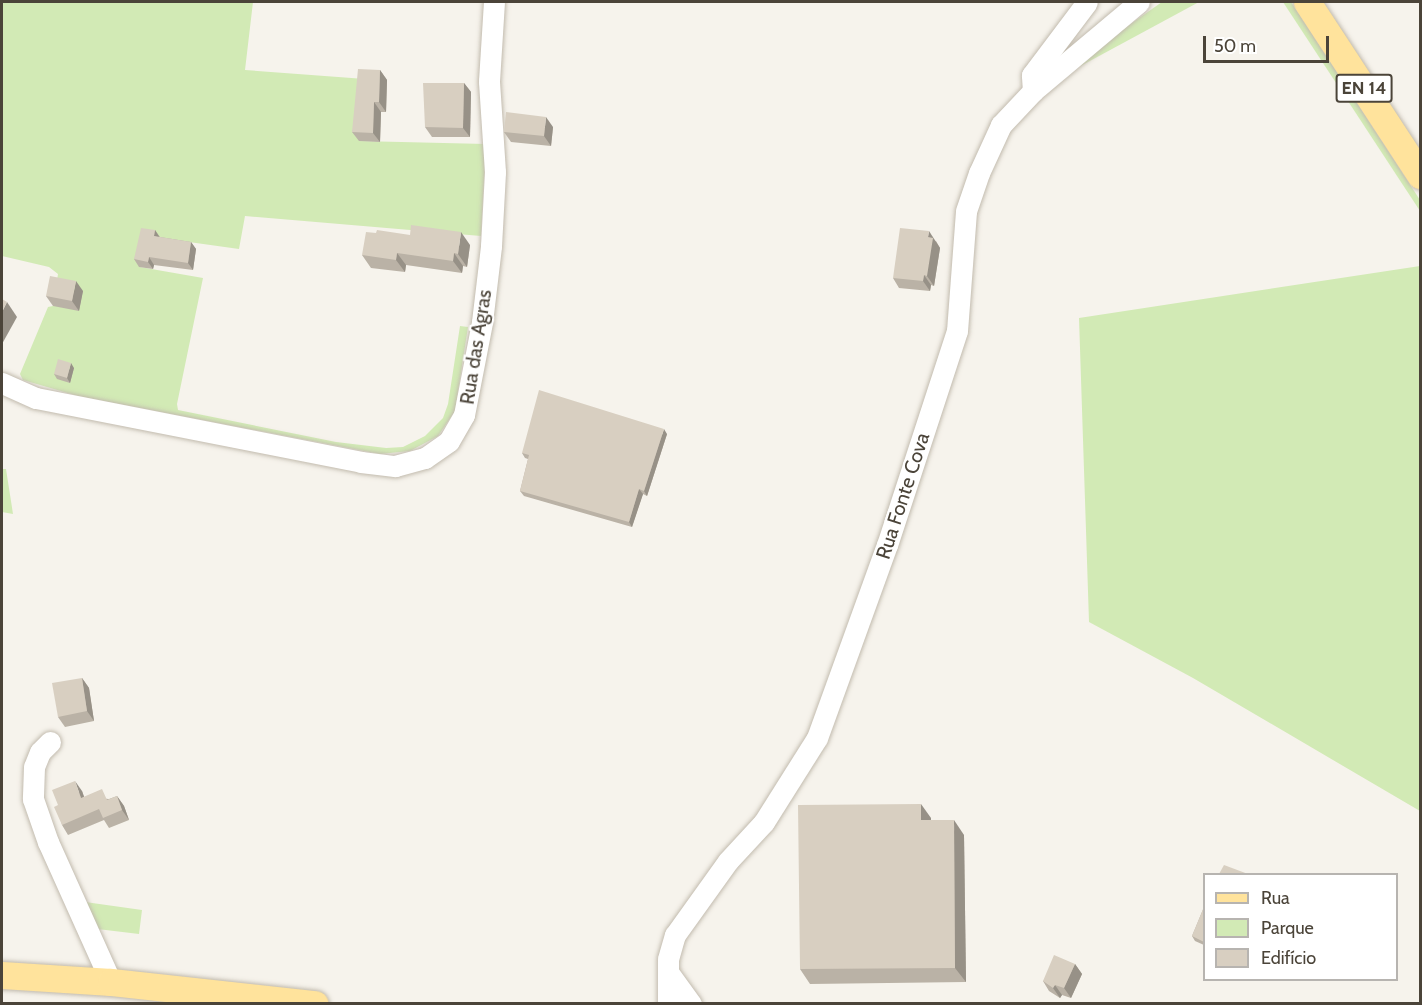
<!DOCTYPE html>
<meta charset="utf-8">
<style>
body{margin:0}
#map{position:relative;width:1422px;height:1005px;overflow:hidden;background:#f6f3ec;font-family:Cabin,sans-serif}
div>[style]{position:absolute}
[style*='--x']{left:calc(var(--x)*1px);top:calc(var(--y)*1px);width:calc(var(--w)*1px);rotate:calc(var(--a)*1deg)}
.green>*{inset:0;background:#d2eab5}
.roads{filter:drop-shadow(0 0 2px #c2bbae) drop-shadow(0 0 2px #c2bbae)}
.minor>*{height:21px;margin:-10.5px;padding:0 10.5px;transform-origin:10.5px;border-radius:10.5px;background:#fff}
.major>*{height:27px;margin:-13.5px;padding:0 13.5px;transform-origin:13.5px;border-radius:13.5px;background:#ffe39c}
.wall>*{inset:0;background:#bab2a6}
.shaded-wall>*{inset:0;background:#979187}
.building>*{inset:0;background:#d8cfc1}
span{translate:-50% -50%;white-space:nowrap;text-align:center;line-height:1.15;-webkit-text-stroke:4.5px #fff;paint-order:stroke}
.shield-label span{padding:2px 4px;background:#fff;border:2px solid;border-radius:4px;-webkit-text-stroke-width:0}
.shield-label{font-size:18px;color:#4b4439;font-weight:700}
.street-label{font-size:20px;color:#4b4439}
.frame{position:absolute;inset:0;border:3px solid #4b4439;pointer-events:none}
.legend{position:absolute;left:1203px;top:873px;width:195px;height:108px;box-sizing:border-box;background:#fff;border:2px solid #b7b4b0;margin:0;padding:8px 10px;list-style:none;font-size:18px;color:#4b4439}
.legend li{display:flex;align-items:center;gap:12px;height:30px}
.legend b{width:30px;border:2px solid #b7b4b0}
.scale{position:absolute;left:1203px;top:36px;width:126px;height:27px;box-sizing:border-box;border:3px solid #4b4439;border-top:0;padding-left:8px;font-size:18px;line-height:21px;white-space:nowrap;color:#4b4439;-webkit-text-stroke:4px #fff;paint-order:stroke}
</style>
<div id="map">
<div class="green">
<div style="clip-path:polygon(2px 2px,253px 2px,245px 70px,365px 79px,359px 141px,486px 144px,481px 236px,245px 216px,239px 249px,146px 236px,140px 267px,203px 278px,177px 404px,178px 410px,336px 442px,386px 448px,403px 447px,425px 436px,443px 418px,448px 404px,460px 326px,468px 327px,455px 411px,438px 436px,410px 451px,380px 454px,78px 396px,23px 380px,20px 374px,48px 307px,53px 306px,58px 274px,49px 267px,2px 256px)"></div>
<div style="clip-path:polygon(1162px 2px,1199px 2px,1075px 69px,1072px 65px)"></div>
<div style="clip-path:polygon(1283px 2px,1291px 2px,1420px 200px,1420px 211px)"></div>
<div style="clip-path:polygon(1420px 266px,1420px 811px,1193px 678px,1089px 622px,1079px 318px)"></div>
<div style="clip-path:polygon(2px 469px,6px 469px,13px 514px,2px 512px)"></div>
<div style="clip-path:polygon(78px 901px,142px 910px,139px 934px,89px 928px)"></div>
</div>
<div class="roads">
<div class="minor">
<div style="--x:1033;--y:91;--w:16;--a:-94"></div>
<div style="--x:1032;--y:75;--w:91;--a:-53"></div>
<div style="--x:2;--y:383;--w:37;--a:24"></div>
<div style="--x:36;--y:398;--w:331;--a:11.1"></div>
<div style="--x:361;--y:462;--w:34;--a:7"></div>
<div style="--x:395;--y:466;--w:31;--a:-15"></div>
<div style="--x:425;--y:458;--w:29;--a:-35"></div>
<div style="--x:449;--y:441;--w:30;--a:-60"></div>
<div style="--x:464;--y:415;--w:95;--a:-79"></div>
<div style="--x:482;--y:322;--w:77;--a:-83.2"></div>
<div style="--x:491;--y:246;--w:74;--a:-86.9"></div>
<div style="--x:495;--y:172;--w:91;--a:-93.8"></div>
<div style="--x:489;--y:81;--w:79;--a:-86.4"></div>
<div style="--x:50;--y:742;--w:14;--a:135"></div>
<div style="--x:40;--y:752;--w:16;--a:112"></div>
<div style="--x:34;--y:767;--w:32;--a:92"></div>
<div style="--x:33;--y:799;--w:46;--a:70.8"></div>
<div style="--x:48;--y:842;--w:154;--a:65.8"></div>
<div style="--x:670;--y:975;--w:36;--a:54"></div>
<div style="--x:668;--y:1004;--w:45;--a:-90"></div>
<div style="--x:668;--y:959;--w:25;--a:-74"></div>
<div style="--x:675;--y:935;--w:91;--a:-54.4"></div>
<div style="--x:728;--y:861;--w:53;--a:-47.3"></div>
<div style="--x:764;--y:822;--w:99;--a:-57.8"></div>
<div style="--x:817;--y:738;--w:205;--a:-70.1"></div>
<div style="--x:887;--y:545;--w:225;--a:-71.9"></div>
<div style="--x:957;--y:331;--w:120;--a:-85.7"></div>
<div style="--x:966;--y:211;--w:40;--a:-71.1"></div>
<div style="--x:979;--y:173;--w:53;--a:-65.4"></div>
<div style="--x:1001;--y:125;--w:47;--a:-46.7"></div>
<div style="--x:1033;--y:91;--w:138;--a:-40"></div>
</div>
<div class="major">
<div style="--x:1307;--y:2;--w:207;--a:56.8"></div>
<div style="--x:2;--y:975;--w:109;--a:3.7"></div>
<div style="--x:111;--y:982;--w:205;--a:6.2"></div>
</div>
</div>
<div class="wall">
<div style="clip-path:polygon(367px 2px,419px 2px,368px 3px)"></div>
<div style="clip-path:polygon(380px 70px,387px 80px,386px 112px,381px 112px,380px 142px,359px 141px,352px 132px)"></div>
<div style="clip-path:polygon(464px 83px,471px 92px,470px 137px,432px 137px,425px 127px)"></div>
<div style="clip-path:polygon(553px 127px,551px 146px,511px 142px,504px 132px)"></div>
<div style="clip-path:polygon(155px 230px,160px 237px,191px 242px,196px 249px,193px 270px,154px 265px,153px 269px,139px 267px,134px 259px)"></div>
<div style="clip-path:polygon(936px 241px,940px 248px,934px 286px,931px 285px,930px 291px,899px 288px,893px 278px)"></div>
<div style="clip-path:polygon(470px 245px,467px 267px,463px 266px,462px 273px,406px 265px,405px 272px,371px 268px,362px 255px)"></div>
<div style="clip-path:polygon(83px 291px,79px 311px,53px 306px,46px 296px)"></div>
<div style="clip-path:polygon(74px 368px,70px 383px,57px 379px,54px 374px)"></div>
<div style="clip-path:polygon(667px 434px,647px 496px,643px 494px,632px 527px,524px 496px,520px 491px,528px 459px,525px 458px,522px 453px)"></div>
<div style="clip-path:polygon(82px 678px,89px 688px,94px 721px,65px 727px,58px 717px)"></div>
<div style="clip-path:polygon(82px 791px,84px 797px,109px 799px,117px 796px,124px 806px,129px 820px,109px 828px,104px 820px,68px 835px,62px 825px,58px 805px)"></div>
<div style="clip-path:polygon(931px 818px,931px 820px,964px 835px,966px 982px,810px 984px,800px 969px)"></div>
<div style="clip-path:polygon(1204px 907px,1204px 945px,1195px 941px,1192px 936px)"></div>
<div style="clip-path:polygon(1075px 964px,1082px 974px,1071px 998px,1062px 995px,1060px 998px,1049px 991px,1043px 981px)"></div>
</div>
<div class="shaded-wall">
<div style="clip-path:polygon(380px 70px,387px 80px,386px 112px,379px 102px)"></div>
<div style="clip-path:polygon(464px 83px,471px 92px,470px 137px,463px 128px)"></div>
<div style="clip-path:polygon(374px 102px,381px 112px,380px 142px,373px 133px)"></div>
<div style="clip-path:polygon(546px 117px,553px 127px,551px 146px,544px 136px)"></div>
<div style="clip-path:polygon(155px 230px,160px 238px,154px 236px)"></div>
<div style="clip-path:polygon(929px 231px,940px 248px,934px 286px,927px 276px,928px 237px)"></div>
<div style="clip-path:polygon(461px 232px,470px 245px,467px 267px,458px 254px)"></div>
<div style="clip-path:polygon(191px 242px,196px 249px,193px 270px,188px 263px)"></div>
<div style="clip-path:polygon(397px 253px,406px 265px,405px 272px,396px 260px)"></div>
<div style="clip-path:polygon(454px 253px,463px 266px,462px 273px,453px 261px)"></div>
<div style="clip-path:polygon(149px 257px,154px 265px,153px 269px,148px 262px)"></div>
<div style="clip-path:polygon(924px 275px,931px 285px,930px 291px,923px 281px)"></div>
<div style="clip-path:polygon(76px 281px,83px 291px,79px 311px,72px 301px)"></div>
<div style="clip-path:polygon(7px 302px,17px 317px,2px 344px,2px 312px)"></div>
<div style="clip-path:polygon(71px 363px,74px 368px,70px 383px,67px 378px)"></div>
<div style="clip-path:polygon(664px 429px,667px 434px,647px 496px,644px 491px)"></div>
<div style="clip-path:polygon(639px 489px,643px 494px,632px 527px,629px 522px)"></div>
<div style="clip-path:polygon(82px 678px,89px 688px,94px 721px,87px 711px)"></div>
<div style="clip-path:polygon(75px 781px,82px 791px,88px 808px,81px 798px)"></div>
<div style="clip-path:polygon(117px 796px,124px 806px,129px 820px,122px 810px)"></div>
<div style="clip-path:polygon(921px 804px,931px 818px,931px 835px,921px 820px)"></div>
<div style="clip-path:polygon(954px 820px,964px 835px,966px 982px,955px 968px)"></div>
<div style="clip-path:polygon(1075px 964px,1082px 974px,1071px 998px,1064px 988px)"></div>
<div style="clip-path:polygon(1055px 985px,1062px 995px,1060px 998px,1053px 988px)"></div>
</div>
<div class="building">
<div style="clip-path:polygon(358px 69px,380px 70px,379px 102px,374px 102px,373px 133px,352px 132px)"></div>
<div style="clip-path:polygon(423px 83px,464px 83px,463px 128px,425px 127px)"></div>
<div style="clip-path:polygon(506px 112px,546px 117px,544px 136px,504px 132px)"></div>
<div style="clip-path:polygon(411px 225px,461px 232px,458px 254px,454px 253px,453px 261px,397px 253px,396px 260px,362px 255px,366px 232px,376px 233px,377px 230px,410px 235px)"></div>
<div style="clip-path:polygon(141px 228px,155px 230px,154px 236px,191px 242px,188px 263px,149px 257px,148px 262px,134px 259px)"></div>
<div style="clip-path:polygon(900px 228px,929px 231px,928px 237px,933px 238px,927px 276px,924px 275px,923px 281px,893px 278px)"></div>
<div style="clip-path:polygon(50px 276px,76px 281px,72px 301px,46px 296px)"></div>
<div style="clip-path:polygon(2px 299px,7px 302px,2px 312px)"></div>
<div style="clip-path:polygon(58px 359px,71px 363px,67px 378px,54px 374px)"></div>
<div style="clip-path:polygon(539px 390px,664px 429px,644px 491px,639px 489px,629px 522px,520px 491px,529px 455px,522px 453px)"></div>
<div style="clip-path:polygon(82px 678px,87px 711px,58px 717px,52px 683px)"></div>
<div style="clip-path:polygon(75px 781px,81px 798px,102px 789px,107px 800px,117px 796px,122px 810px,103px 818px,99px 809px,62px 825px,54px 807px,58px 805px,52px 790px)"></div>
<div style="clip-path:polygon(921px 804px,921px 820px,954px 820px,955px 968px,800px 969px,798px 805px)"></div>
<div style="clip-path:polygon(1224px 865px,1248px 874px,1219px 874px)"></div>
<div style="clip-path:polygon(1204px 907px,1204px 942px,1192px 936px)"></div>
<div style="clip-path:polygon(1054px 955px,1075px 964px,1064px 988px,1055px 985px,1053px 988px,1043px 981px)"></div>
</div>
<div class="shield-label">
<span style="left:1364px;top:88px">EN 14</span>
</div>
<div class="street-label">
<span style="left:476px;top:347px;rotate:-81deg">Rua das Agras</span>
<span style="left:903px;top:496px;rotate:-72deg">Rua Fonte Cova</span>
</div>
<div class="frame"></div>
<ul class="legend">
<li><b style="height:8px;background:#ffe39c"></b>Rua</li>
<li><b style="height:16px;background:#d2eab5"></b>Parque</li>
<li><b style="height:16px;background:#d8cfc1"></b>Edifício</li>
</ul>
<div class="scale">50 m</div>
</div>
